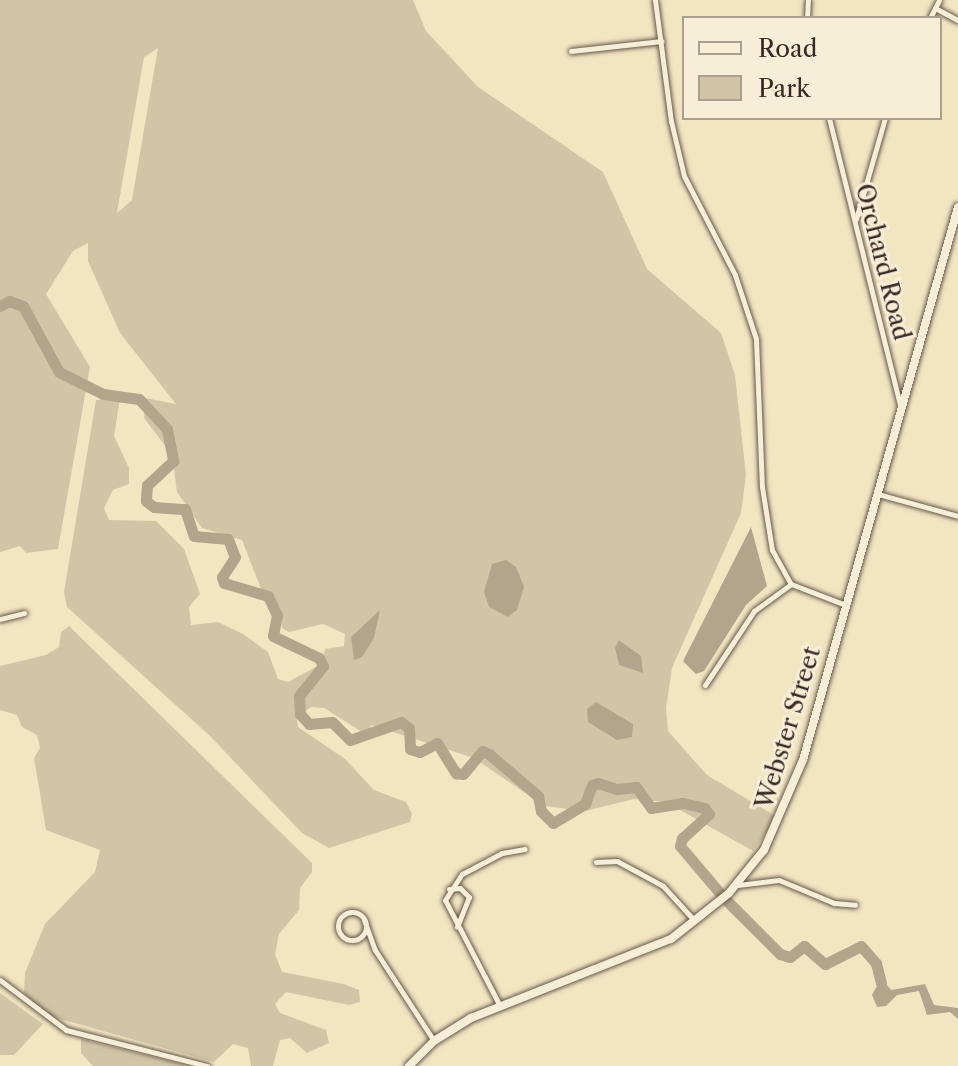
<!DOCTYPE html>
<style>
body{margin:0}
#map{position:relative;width:958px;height:1066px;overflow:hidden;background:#f2e5c2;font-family:"Libre Caslon Text",serif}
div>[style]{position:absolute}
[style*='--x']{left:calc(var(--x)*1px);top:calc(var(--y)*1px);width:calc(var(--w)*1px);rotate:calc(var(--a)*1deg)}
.green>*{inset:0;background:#d2c5a7}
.water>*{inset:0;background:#b3a58c}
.river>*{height:11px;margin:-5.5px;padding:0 5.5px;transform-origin:5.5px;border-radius:5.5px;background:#b3a58c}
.roads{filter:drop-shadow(0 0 2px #66594b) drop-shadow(0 0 2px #66594b)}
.street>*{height:5px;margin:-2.5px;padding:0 2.5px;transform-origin:2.5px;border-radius:2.5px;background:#f7eed7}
.street>.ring{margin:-2.5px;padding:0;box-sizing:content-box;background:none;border:5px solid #f7eed7;border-radius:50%}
.secondary>*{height:8px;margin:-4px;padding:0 4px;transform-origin:4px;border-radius:4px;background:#f7eed7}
span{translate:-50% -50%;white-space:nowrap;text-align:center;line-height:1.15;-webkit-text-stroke:6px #f7eed7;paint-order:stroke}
.street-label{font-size:24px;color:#382a23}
.legend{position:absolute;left:682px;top:16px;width:260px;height:104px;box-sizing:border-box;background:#f7eed7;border:2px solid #aba08f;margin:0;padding:10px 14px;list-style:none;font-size:24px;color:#382a23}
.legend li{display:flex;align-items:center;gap:16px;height:40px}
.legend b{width:40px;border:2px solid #aba08f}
</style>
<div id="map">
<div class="green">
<div style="clip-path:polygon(evenodd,0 0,413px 0,426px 31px,478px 87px,603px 172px,647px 269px,721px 333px,735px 375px,746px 475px,741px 513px,672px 668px,666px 708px,668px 731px,707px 775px,777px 817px,753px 851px,666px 802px,634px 799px,585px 811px,544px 806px,474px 758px,371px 725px,369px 732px,362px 732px,324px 708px,311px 707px,297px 718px,298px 727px,345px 759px,374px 790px,406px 802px,412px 814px,410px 822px,329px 848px,302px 833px,209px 735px,67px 607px,64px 592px,96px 400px,120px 398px,114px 436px,129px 468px,129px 484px,113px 490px,104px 508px,109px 520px,156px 521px,184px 549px,200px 594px,189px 607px,191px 625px,218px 622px,243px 634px,268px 652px,278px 679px,288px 682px,321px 664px,325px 649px,344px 646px,345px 634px,323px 624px,289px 632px,282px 628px,280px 607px,261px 589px,242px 540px,202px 528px,177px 492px,172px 455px,144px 418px,145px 398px,176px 404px,120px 333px,88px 261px,88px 243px,73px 251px,46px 294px,90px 367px,58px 549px,26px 553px,20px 546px,0 552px,0 0,158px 48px,132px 200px,117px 213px,144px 57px,158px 48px)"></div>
<div style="clip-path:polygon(69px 626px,312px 863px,312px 872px,300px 888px,299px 910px,279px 934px,275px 954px,282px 972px,344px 984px,359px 990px,360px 1002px,349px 1005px,286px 992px,275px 1004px,280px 1013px,326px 1030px,329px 1043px,307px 1053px,290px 1038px,280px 1040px,273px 1066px,251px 1066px,248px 1048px,233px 1044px,214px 1062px,46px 1015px,24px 993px,25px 973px,45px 924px,95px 872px,100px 850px,46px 830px,34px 758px,40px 748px,37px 735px,22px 727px,17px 715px,0 710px,0 666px,46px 655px,59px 647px,61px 632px)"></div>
<div style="clip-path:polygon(0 993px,43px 1024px,14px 1055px,0 1055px)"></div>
<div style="clip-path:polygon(81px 1039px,190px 1066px,93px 1066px,81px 1053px)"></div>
</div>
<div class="water">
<div style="clip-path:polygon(751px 527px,767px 586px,746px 605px,704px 671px,696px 674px,683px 661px)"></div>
<div style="clip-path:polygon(506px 560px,516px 567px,524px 587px,517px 610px,508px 617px,489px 607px,484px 592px,492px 564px)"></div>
<div style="clip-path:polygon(380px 610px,374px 638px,362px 657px,354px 660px,351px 637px)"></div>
<div style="clip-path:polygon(619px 640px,641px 656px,643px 673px,619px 665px,615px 648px)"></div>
<div style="clip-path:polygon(596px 702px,633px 724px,632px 737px,617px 740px,588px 722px,587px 709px)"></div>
<div style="clip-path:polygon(876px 971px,891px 990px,925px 984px,934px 1005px,958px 1008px,958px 1019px,950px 1012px,927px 1015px,919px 991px,897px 995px,886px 1006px,877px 1007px,872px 995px,878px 984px)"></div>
</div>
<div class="river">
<div style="--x:0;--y:306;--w:10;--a:-29"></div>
<div style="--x:9;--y:301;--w:15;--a:20"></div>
<div style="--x:23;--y:306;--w:75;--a:61.4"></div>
<div style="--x:59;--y:372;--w:49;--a:26.6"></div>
<div style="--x:103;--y:394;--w:36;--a:8"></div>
<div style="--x:139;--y:399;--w:41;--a:47"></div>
<div style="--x:167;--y:429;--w:33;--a:79"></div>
<div style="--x:173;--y:461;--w:35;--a:137"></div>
<div style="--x:147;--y:485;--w:16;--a:94"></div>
<div style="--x:146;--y:501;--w:10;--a:37"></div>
<div style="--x:154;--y:507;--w:31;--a:4"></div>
<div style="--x:185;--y:509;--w:28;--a:72"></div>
<div style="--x:194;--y:536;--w:34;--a:5"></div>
<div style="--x:228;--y:539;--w:19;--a:69"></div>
<div style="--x:235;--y:557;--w:24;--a:123"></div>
<div style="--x:222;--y:577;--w:6;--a:72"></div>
<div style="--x:224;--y:583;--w:46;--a:16.5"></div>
<div style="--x:268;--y:596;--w:21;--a:65"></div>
<div style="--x:277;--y:615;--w:21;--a:101"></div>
<div style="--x:273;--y:636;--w:51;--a:25.6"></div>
<div style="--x:319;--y:658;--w:9;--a:63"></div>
<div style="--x:323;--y:666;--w:38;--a:129"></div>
<div style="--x:299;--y:696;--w:18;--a:87"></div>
<div style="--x:300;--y:714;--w:13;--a:48"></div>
<div style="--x:309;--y:724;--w:23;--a:-5"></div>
<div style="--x:332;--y:722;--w:25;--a:45"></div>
<div style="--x:350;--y:740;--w:54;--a:-19.4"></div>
<div style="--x:401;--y:722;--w:10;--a:37"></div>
<div style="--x:409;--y:728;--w:21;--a:87"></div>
<div style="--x:410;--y:749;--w:10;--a:17"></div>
<div style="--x:420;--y:752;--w:19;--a:-28"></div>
<div style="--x:437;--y:743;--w:36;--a:58"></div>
<div style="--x:456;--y:773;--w:7;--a:8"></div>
<div style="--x:463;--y:774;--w:30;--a:-50"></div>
<div style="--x:482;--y:751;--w:8;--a:23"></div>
<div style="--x:489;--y:754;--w:65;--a:40.6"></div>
<div style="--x:538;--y:796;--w:15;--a:79"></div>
<div style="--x:541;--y:811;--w:17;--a:45"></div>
<div style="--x:553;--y:823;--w:37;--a:-31"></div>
<div style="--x:585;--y:804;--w:20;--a:-70"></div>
<div style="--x:592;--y:785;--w:6;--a:-18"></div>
<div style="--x:598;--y:783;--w:20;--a:18"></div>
<div style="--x:617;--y:789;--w:19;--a:-6"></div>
<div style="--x:636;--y:787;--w:26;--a:54"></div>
<div style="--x:651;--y:808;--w:32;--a:-9"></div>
<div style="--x:683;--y:803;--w:22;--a:13"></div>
<div style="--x:704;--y:808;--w:8;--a:50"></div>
<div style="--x:709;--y:814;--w:36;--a:138"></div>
<div style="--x:682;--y:838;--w:8;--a:104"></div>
<div style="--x:680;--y:846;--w:60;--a:49.7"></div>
<div style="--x:728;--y:902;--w:74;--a:45"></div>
<div style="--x:780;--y:954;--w:10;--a:17"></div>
<div style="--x:790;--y:957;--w:18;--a:-38"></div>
<div style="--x:804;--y:946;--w:28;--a:41"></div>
<div style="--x:825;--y:964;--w:40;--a:-26.6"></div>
<div style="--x:861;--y:946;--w:23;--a:49"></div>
<div style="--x:876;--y:963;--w:21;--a:76"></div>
</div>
<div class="roads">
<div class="street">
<div style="--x:655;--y:0;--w:122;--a:82.5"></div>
<div style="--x:671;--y:121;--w:57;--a:76.7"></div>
<div style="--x:684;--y:176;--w:111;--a:62.7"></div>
<div style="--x:735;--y:275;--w:67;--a:71.8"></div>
<div style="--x:756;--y:339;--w:148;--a:87.7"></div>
<div style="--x:762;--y:487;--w:64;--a:81"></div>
<div style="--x:772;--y:550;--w:39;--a:61"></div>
<div style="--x:791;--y:584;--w:59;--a:20.9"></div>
<div style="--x:935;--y:8;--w:26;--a:28"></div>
<div style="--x:807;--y:18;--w:18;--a:-87"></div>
<div style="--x:930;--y:18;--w:20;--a:-63"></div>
<div style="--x:571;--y:51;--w:91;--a:-6.3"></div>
<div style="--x:829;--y:118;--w:296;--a:76.1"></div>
<div style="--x:856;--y:219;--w:105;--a:-74"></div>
<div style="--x:878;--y:494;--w:83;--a:15.4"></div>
<div style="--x:0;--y:619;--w:25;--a:-14"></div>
<div style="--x:705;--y:685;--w:89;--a:-56.5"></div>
<div style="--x:754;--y:611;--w:46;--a:-36.1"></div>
<div style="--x:596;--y:862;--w:21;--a:-3"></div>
<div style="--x:617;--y:861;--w:52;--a:28.5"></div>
<div style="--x:663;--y:886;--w:47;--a:47.6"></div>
<div style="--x:738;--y:885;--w:41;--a:-7"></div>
<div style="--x:779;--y:880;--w:60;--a:22.7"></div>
<div style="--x:834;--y:903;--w:21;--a:5"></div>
<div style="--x:449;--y:889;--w:11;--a:-5"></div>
<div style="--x:460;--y:888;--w:13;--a:45"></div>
<div style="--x:469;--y:897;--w:32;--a:112"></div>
<div class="ring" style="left:338px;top:912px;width:23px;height:23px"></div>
<div style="--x:364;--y:920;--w:32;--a:70"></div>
<div style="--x:375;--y:950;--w:108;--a:57"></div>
<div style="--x:0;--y:980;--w:83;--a:37.1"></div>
<div style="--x:66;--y:1030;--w:146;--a:14.3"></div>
<div style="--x:500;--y:1006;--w:119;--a:-117.4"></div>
<div style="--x:445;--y:900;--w:31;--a:-57"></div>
<div style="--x:462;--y:874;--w:45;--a:-27.7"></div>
<div style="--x:502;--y:853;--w:23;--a:-10"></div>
</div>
<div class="secondary">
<div style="--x:409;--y:1066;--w:35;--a:-45"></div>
<div style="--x:434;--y:1041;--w:44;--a:-31.9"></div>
<div style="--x:471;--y:1018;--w:215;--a:-21.6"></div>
<div style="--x:671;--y:939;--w:74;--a:-38.4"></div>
<div style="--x:729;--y:893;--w:55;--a:-50.9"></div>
<div style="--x:764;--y:850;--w:98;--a:-66.6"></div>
<div style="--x:803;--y:760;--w:574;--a:-74.34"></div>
</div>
</div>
<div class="street-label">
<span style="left:883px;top:262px;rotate:76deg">Orchard Road</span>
<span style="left:788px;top:728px;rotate:-73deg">Webster Street</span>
</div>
<ul class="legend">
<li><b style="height:10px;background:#f7eed7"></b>Road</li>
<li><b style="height:22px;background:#d2c5a7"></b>Park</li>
</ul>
</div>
